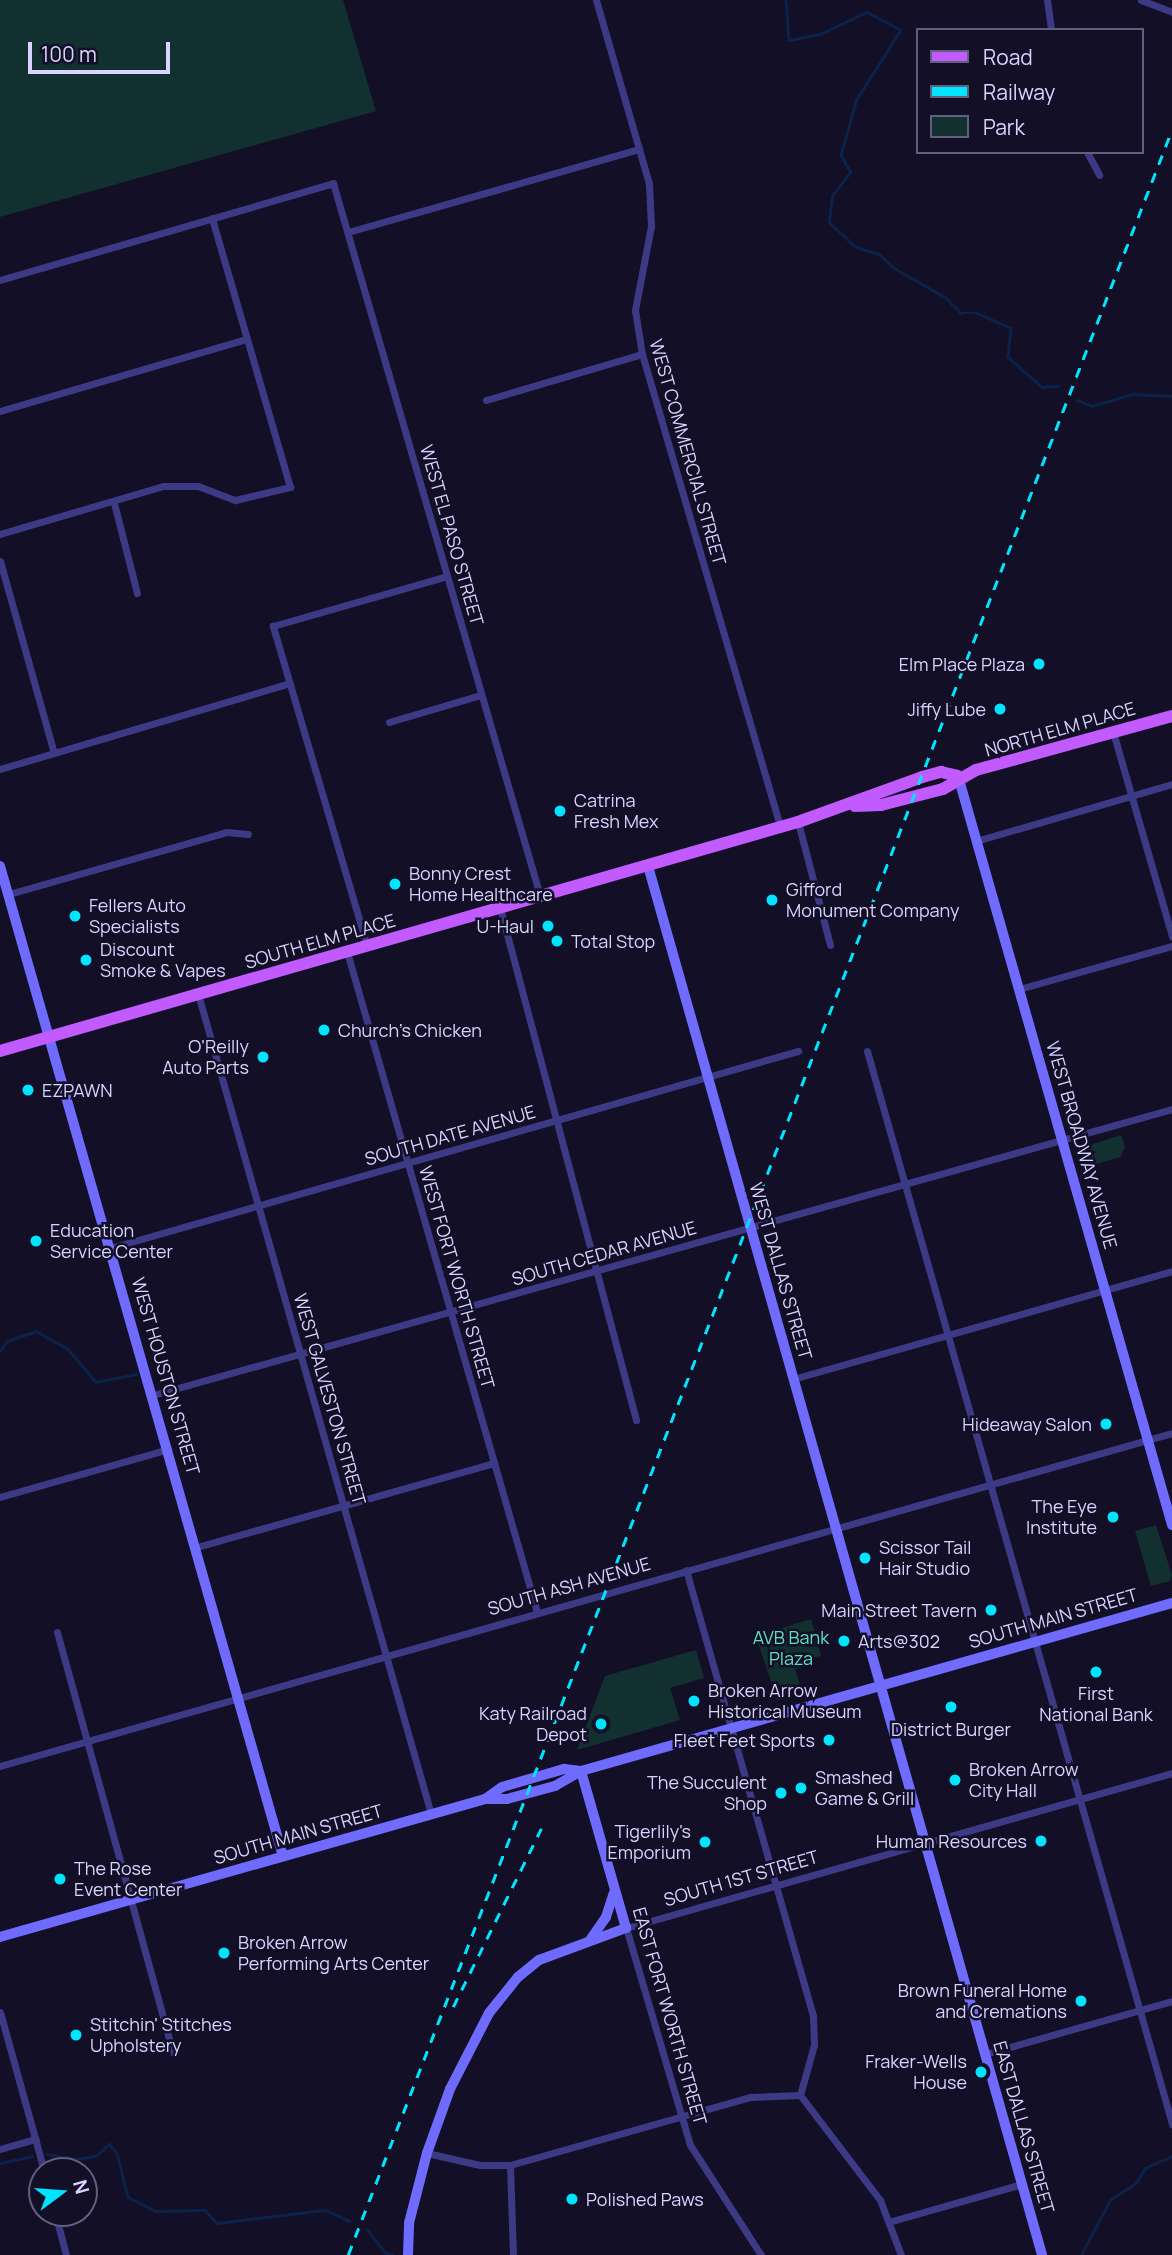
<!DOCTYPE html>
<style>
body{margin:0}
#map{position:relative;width:1172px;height:2255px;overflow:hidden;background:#130f26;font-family:Manrope,sans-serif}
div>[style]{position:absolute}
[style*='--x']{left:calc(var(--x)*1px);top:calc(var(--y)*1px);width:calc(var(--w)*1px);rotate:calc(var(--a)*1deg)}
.green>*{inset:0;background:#12302f}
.stream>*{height:2.5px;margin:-1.25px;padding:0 1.25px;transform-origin:1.25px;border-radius:1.25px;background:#0c2248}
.street>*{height:7px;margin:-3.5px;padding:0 3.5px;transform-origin:3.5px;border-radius:3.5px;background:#3d3a85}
.secondary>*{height:10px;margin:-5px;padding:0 5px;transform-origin:5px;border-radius:5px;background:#6f6bff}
.primary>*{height:12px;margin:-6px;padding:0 6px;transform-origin:6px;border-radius:6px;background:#c25bff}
.rail>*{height:2.5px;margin-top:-1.25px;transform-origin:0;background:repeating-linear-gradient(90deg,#00e5ff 0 10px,transparent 0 19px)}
.dots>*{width:19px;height:19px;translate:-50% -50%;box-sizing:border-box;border:4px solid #130f26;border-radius:50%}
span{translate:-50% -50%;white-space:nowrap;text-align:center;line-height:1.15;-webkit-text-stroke:5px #130f26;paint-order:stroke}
.street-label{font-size:18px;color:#d9d4ff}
.poi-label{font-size:18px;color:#d9d4ff}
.right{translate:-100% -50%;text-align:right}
.left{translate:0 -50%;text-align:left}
.park-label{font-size:18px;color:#5fe0c0}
.legend{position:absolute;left:916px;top:28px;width:228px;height:126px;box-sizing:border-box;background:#130f26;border:2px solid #625e7d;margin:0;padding:9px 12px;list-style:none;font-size:21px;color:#d9d4ff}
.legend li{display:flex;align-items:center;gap:14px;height:35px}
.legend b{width:35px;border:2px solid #625e7d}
.north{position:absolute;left:28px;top:2157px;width:70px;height:70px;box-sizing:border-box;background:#130f26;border:2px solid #625e7d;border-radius:50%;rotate:74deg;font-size:19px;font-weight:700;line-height:28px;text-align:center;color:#d9d4ff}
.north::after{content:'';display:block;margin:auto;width:24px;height:32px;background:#00e5ff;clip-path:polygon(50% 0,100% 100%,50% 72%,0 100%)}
.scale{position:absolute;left:28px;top:42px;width:142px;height:32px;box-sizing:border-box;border:4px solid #d9d4ff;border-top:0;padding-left:9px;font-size:21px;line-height:24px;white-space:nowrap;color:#d9d4ff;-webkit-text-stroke:5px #130f26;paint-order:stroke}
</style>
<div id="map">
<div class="green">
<div style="clip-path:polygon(0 0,343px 0,376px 111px,0 217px)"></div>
<div style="clip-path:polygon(1121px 1135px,1125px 1147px,1121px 1157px,1093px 1165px,1088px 1150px,1093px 1144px)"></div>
<div style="clip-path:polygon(1156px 1525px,1172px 1575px,1170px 1581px,1151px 1586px,1135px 1531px)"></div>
<div style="clip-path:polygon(811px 1619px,821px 1656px,812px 1658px,813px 1664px,795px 1669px,800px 1686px,775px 1693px,758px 1643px,760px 1635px)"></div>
<div style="clip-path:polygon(696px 1650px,704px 1678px,670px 1688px,680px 1720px,577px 1750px,605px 1676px)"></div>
</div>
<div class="stream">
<div style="--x:786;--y:0;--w:40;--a:85.7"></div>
<div style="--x:789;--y:40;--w:32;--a:-11"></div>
<div style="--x:820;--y:34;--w:52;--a:-25.1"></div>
<div style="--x:867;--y:12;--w:38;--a:28"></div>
<div style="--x:901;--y:30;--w:82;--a:122.5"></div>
<div style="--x:857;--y:99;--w:58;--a:105.9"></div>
<div style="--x:841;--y:155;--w:20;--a:60"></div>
<div style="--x:851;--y:172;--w:29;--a:128"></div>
<div style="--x:833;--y:195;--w:27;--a:98"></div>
<div style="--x:829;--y:222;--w:37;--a:43"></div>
<div style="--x:856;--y:247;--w:24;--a:17"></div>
<div style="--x:879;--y:254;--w:21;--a:43"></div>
<div style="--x:894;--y:268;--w:59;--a:29.6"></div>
<div style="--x:945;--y:297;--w:23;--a:45"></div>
<div style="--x:961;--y:313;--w:16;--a:0"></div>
<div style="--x:977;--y:313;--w:37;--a:24"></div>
<div style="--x:1011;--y:328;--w:29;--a:96"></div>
<div style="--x:1008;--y:357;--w:45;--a:41.4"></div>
<div style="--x:1042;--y:387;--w:16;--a:-4"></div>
<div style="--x:1077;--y:400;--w:16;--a:22"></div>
<div style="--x:1092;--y:406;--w:42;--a:-16.7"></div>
<div style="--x:1132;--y:394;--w:40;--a:2.9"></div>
<div style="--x:0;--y:1351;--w:12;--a:-55"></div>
<div style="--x:7;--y:1341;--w:31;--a:-19"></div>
<div style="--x:36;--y:1331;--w:37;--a:29"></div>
<div style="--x:68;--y:1349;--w:43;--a:49.7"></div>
<div style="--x:96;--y:1382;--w:41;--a:-11.3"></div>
<div style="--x:47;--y:2154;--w:29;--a:10"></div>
<div style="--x:76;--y:2159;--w:20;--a:-9"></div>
<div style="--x:96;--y:2156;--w:18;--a:-43"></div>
<div style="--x:109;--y:2144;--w:12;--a:48"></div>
<div style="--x:117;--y:2153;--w:45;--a:76"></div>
<div style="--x:128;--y:2197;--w:30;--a:27"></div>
<div style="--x:155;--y:2211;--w:50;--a:-1.1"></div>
<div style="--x:205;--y:2210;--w:18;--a:47"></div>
<div style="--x:217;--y:2223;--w:109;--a:-6.9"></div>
<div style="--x:325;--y:2210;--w:27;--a:24"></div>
<div style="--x:0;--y:2163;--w:33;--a:-12"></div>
<div style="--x:367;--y:2229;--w:29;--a:52"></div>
<div style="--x:385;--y:2252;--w:9;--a:21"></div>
<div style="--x:1081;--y:2255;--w:62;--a:-62.2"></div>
<div style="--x:1110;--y:2200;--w:31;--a:-33"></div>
<div style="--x:1136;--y:2183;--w:17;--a:-59"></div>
<div style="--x:1145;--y:2168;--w:30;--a:-24"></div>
</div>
<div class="street">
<div style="--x:596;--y:0;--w:191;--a:73.9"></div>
<div style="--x:649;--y:184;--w:42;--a:87.3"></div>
<div style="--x:651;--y:226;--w:86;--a:100.8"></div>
<div style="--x:635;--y:310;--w:45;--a:81"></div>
<div style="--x:642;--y:354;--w:493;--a:73.7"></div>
<div style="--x:1047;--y:0;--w:30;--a:82"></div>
<div style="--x:1141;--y:0;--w:33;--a:21"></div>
<div style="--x:1087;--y:152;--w:26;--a:62"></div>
<div style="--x:348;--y:232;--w:303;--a:-15.9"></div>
<div style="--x:0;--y:280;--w:347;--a:-16.2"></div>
<div style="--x:333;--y:183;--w:742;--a:73.81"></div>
<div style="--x:486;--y:400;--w:163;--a:-16.4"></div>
<div style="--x:0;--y:411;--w:257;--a:-16.3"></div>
<div style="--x:114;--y:503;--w:93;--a:75.7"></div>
<div style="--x:0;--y:534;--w:170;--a:-16.4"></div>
<div style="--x:163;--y:486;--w:35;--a:0"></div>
<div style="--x:198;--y:486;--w:40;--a:21"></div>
<div style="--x:235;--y:500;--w:57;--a:-13.3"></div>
<div style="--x:290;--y:487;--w:280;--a:-106.2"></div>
<div style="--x:0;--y:561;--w:199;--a:74.3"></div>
<div style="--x:389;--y:722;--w:96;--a:-16.4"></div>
<div style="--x:1113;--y:732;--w:213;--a:73.9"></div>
<div style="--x:0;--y:769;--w:302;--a:-16.5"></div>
<div style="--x:798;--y:822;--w:127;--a:75.4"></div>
<div style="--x:976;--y:841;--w:204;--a:-16.2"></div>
<div style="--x:9;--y:894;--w:226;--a:-15.9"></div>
<div style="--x:226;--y:832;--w:22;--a:5"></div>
<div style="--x:500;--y:908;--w:530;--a:75.12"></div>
<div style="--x:367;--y:946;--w:334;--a:-106.4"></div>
<div style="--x:273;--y:626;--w:181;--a:-16"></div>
<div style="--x:347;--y:952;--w:687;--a:73.94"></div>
<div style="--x:1019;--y:989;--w:159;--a:-15.7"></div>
<div style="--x:198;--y:994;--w:852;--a:74.14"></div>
<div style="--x:867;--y:1051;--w:1116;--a:74.13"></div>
<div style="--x:110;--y:1248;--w:716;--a:-15.98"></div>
<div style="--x:793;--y:1379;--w:394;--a:-15.9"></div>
<div style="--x:153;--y:1395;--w:1058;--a:-15.68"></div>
<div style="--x:0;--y:1497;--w:175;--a:-15.9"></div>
<div style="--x:197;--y:1547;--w:309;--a:-15.8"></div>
<div style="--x:686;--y:1570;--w:463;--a:74.1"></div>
<div style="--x:813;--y:2015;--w:30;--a:88"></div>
<div style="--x:814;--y:2045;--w:52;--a:105.6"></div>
<div style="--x:800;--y:2095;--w:132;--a:52.7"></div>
<div style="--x:880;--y:2200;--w:59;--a:69.1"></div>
<div style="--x:57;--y:1632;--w:436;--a:74.6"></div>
<div style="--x:0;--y:1766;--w:1218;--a:-15.86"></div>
<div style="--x:0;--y:2012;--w:165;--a:74.5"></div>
<div style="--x:985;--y:2054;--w:194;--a:-15.8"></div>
<div style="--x:0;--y:2149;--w:37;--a:-16"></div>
<div style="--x:427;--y:2153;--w:54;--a:12.8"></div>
<div style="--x:480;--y:2165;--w:30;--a:0"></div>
<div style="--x:510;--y:2165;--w:250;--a:-15.8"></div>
<div style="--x:751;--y:2097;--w:49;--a:-2.3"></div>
<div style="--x:510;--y:2165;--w:90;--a:88.1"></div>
<div style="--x:55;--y:2213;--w:43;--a:75.3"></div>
<div style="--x:892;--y:2221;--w:135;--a:-15.9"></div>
<div style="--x:761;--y:2255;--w:131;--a:-122.8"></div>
<div style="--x:690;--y:2145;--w:226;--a:-106.4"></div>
<div style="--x:626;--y:1928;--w:568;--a:-15.85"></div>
</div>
<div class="secondary">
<div style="--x:958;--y:776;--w:779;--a:74.05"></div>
<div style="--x:0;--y:866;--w:1030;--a:74.05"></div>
<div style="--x:648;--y:866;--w:1444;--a:74.16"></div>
<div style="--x:485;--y:1799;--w:22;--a:0"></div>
<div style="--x:507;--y:1799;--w:50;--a:-15.2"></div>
<div style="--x:555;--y:1786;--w:30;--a:-30"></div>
<div style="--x:581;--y:1771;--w:614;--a:-15.87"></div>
<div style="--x:0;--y:1937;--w:504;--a:-15.88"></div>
<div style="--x:485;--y:1799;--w:21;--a:-35"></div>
<div style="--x:502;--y:1787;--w:65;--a:-16.2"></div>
<div style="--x:564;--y:1769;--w:17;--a:7"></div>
<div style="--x:590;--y:1940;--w:28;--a:-55"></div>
<div style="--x:606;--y:1917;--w:25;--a:-72"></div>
<div style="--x:408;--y:2255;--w:32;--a:-88"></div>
<div style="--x:409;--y:2223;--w:72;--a:-75.6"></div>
<div style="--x:427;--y:2153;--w:68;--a:-70.2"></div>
<div style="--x:450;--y:2089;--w:85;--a:-62.8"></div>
<div style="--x:489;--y:2013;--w:46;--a:-51.1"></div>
<div style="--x:518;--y:1977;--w:27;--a:-39"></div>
<div style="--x:539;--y:1960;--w:93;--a:-20.2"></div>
<div style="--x:626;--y:1928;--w:163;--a:-106"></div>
</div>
<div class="primary">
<div style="--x:855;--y:806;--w:26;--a:-2"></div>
<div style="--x:881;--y:805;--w:64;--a:-14.5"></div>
<div style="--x:943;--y:789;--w:38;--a:-30"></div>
<div style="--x:976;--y:770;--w:203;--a:-15.4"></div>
<div style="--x:0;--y:1051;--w:830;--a:-16.01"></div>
<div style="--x:798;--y:822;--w:132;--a:-19.9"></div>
<div style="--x:922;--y:777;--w:20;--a:-15"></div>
<div style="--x:941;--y:772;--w:17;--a:13"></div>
</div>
<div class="rail">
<div style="--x:453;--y:2007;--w:199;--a:-63.7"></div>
<div style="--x:348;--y:2255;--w:2280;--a:-68.81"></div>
</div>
<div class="dots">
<div style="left:1039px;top:664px;background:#00e5ff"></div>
<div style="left:1000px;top:709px;background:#00e5ff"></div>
<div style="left:560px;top:811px;background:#00e5ff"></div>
<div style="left:395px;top:884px;background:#00e5ff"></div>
<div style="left:772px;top:900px;background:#00e5ff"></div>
<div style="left:75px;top:916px;background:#00e5ff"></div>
<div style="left:548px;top:926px;background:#00e5ff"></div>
<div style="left:557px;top:941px;background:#00e5ff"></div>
<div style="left:86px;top:960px;background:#00e5ff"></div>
<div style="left:324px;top:1030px;background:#00e5ff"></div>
<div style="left:263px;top:1057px;background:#00e5ff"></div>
<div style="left:28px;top:1090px;background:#00e5ff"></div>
<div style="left:36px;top:1241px;background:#00e5ff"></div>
<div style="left:1106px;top:1424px;background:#00e5ff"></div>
<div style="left:1113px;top:1517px;background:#00e5ff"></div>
<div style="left:865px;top:1558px;background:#00e5ff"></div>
<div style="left:991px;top:1610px;background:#00e5ff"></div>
<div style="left:844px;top:1641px;background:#00e5ff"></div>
<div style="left:1096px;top:1672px;background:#00e5ff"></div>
<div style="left:694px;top:1701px;background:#00e5ff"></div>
<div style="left:951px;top:1707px;background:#00e5ff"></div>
<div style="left:601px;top:1724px;background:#00e5ff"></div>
<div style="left:829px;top:1740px;background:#00e5ff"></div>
<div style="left:955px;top:1780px;background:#00e5ff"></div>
<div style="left:801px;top:1788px;background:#00e5ff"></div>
<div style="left:781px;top:1793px;background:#00e5ff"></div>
<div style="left:1041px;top:1841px;background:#00e5ff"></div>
<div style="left:705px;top:1842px;background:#00e5ff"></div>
<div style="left:60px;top:1879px;background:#00e5ff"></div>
<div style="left:224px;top:1953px;background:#00e5ff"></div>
<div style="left:1081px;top:2001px;background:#00e5ff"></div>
<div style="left:76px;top:2035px;background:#00e5ff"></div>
<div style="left:981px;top:2072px;background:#00e5ff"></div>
<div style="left:572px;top:2199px;background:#00e5ff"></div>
</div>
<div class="street-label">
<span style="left:688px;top:452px;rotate:74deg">WEST COMMERCIAL STREET</span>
<span style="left:452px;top:535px;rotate:74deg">WEST EL PASO STREET</span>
<span style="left:1060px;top:729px;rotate:-16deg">NORTH ELM PLACE</span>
<span style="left:320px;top:941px;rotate:-16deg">SOUTH ELM PLACE</span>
<span style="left:450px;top:1135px;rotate:-16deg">SOUTH DATE AVENUE</span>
<span style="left:1082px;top:1145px;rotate:74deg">WEST BROADWAY AVENUE</span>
<span style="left:604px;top:1253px;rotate:-16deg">SOUTH CEDAR AVENUE</span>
<span style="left:781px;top:1271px;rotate:74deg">WEST DALLAS STREET</span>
<span style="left:457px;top:1277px;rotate:74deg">WEST FORT WORTH STREET</span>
<span style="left:166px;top:1376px;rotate:74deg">WEST HOUSTON STREET</span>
<span style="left:330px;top:1399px;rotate:74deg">WEST GALVESTON STREET</span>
<span style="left:569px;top:1586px;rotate:-16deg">SOUTH ASH AVENUE</span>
<span style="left:1053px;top:1618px;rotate:-16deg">SOUTH MAIN STREET</span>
<span style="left:298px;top:1834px;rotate:-16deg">SOUTH MAIN STREET</span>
<span style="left:741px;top:1878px;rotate:-16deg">SOUTH 1ST STREET</span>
<span style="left:670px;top:2016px;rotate:74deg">EAST FORT WORTH STREET</span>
<span style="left:1024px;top:2127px;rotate:74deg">EAST DALLAS STREET</span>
</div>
<div class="poi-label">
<span class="right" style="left:1025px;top:664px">Elm Place Plaza</span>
<span class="right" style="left:986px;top:709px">Jiffy Lube</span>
<span class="left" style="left:574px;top:811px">Catrina<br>Fresh Mex</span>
<span class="left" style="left:409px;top:884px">Bonny Crest<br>Home Healthcare</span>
<span class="left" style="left:786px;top:900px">Gifford<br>Monument Company</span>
<span class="left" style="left:89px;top:916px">Fellers Auto<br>Specialists</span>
<span class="right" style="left:534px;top:926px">U-Haul</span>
<span class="left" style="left:571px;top:941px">Total Stop</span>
<span class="left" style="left:100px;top:960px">Discount<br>Smoke &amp; Vapes</span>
<span class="left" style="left:338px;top:1030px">Church's Chicken</span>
<span class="right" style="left:249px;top:1057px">O'Reilly<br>Auto Parts</span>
<span class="left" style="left:42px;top:1090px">EZPAWN</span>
<span class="left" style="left:50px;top:1241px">Education<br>Service Center</span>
<span class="right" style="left:1092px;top:1424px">Hideaway Salon</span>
<span class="right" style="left:1097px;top:1517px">The Eye<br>Institute</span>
<span class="left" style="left:879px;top:1558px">Scissor Tail<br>Hair Studio</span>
<span class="right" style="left:977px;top:1610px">Main Street Tavern</span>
<span class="left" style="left:858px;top:1641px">Arts@302</span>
<span class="left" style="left:708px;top:1701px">Broken Arrow<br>Historical Museum</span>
<span style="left:1096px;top:1704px">First<br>National Bank</span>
<span class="right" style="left:587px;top:1724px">Katy Railroad<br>Depot</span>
<span style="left:951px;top:1729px">District Burger</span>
<span class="right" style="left:815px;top:1740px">Fleet Feet Sports</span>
<span class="left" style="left:969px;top:1780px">Broken Arrow<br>City Hall</span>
<span class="left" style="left:815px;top:1788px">Smashed<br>Game &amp; Grill</span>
<span class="right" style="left:767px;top:1793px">The Succulent<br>Shop</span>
<span class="right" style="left:691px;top:1842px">Tigerlily's<br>Emporium</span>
<span class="right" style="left:1027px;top:1841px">Human Resources</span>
<span class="left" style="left:74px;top:1879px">The Rose<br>Event Center</span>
<span class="left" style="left:238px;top:1953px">Broken Arrow<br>Performing Arts Center</span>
<span class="right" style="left:1067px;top:2001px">Brown Funeral Home<br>and Cremations</span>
<span class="left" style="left:90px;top:2035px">Stitchin' Stitches<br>Upholstery</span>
<span class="right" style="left:967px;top:2072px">Fraker-Wells<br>House</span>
<span class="left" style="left:586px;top:2199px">Polished Paws</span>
</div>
<div class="park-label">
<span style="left:791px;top:1648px">AVB Bank<br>Plaza</span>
</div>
<ul class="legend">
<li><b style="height:9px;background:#c25bff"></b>Road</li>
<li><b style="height:9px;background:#00e5ff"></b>Railway</li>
<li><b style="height:19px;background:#12302f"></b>Park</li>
</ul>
<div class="north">N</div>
<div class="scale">100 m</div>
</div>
